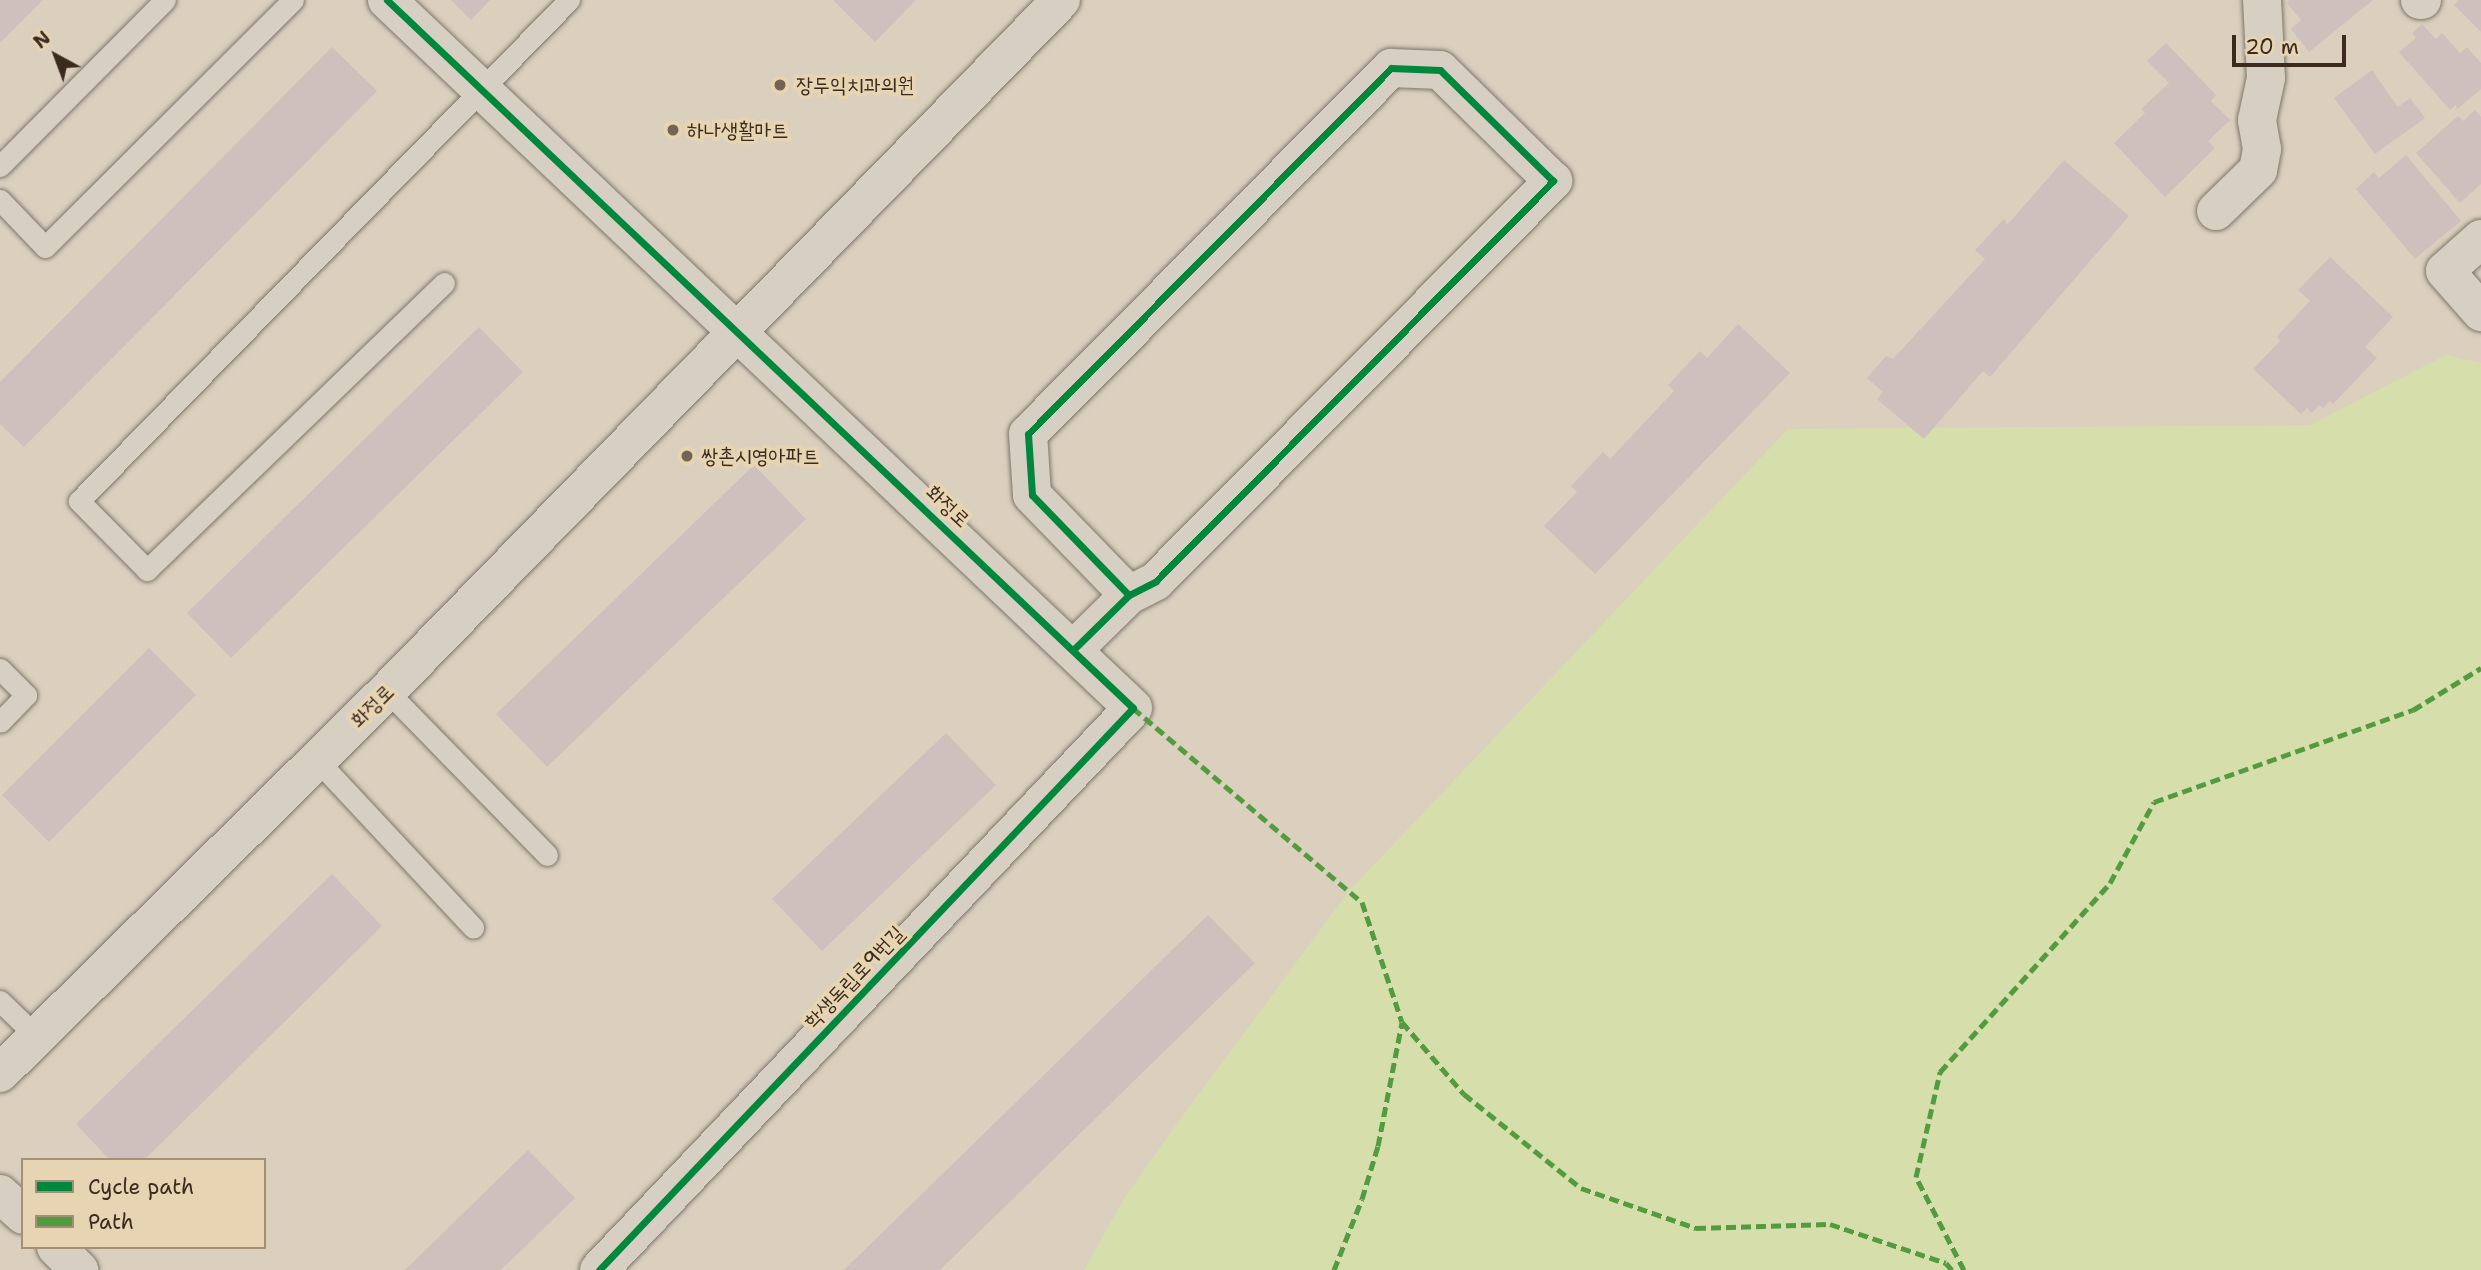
<!DOCTYPE html>
<meta charset="utf-8">
<style>
body{margin:0}
#map{position:relative;width:2481px;height:1270px;overflow:hidden;background:#dbd0be;font-family:"Shantell Sans","Poor Story",sans-serif}
div>[style]{position:absolute}
[style*='--x']{left:calc(var(--x)*1px);top:calc(var(--y)*1px);width:calc(var(--w)*1px);rotate:calc(var(--a)*1deg)}
.green>*{inset:0;background:#d6deac}
.building>*{inset:0;background:#cec0bc}
.roads{filter:drop-shadow(0 0 2px #7e766b) drop-shadow(0 0 2px #7e766b)}
.lane>*{height:21px;margin:-10.5px;padding:0 10.5px;transform-origin:10.5px;border-radius:10.5px;background:#d7cfc2}
.street>*{height:38px;margin:-19px;padding:0 19px;transform-origin:19px;border-radius:19px;background:#d7cfc2}
.secondary>*{height:38px;margin:-19px;padding:0 19px;transform-origin:19px;border-radius:19px;background:#d7cfc2}
.quiet>*{height:5px;margin-top:-2.5px;transform-origin:0;background:repeating-linear-gradient(90deg,#529c3f 0 10px,transparent 0 15px)}
.cycleway>*{height:7px;margin:-3.5px;padding:0 3.5px;transform-origin:3.5px;border-radius:3.5px;background:#00873e}
.dots>*{width:19px;height:19px;translate:-50% -50%;box-sizing:border-box;border:4px solid #e7d4b2;border-radius:50%}
span{translate:-50% -50%;white-space:nowrap;text-align:center;line-height:1.15;-webkit-text-stroke:7px #e7d4b2;paint-order:stroke}
.poi-label{font-size:21px;color:#3b2a1e}
.left{translate:0 -50%;text-align:left}
.street-label{font-size:21px;color:#3b2a1e}
.legend{position:absolute;left:21px;top:1158px;width:245px;height:91px;box-sizing:border-box;background:#e7d4b2;border:2px solid #a29077;margin:0;padding:9px 12px;list-style:none;font-size:21px;color:#3b2a1e}
.legend li{display:flex;align-items:center;gap:14px;height:35px}
.legend b{width:35px;border:2px solid #a29077}
.north{position:absolute;left:21px;top:21px;width:70px;height:70px;-webkit-text-stroke:5px #e7d4b2;paint-order:stroke;rotate:319deg;font-size:19px;font-weight:700;line-height:28px;text-align:center;color:#3b2a1e}
.north::after{content:'';display:block;margin:auto;width:24px;height:32px;background:#3b2a1e;clip-path:polygon(50% 0,100% 100%,50% 72%,0 100%)}
.scale{position:absolute;left:2232px;top:35px;width:114px;height:32px;box-sizing:border-box;border:4px solid #3b2a1e;border-top:0;padding-left:9px;font-size:21px;line-height:24px;white-space:nowrap;color:#3b2a1e;-webkit-text-stroke:5px #e7d4b2;paint-order:stroke}
</style>
<div id="map">
<div class="green">
<div style="clip-path:polygon(2446px 355px,2481px 363px,2481px 1270px,1084px 1270px,1125px 1197px,1176px 1125px,1349px 891px,1788px 429px,2310px 425px)"></div>
</div>
<div class="building">
<div style="clip-path:polygon(0 0,43px 0,0 43px)"></div>
<div style="clip-path:polygon(451px 0,490px 0,471px 20px)"></div>
<div style="clip-path:polygon(833px 0,916px 0,875px 42px)"></div>
<div style="clip-path:polygon(2290px 0,2373px 0,2309px 52px,2291px 29px,2301px 20px,2287px 3px)"></div>
<div style="clip-path:polygon(2459px 0,2481px 0,2481px 32px,2454px 5px)"></div>
<div style="clip-path:polygon(2422px 24px,2436px 39px,2442px 33px,2460px 53px,2467px 47px,2481px 63px,2481px 89px,2457px 109px,2456px 105px,2450px 110px,2399px 52px,2416px 38px,2412px 33px)"></div>
<div style="clip-path:polygon(2166px 43px,2216px 95px,2211px 101px,2230px 120px,2208px 141px,2215px 148px,2165px 197px,2114px 143px,2145px 113px,2141px 109px,2169px 83px,2147px 61px)"></div>
<div style="clip-path:polygon(332px 47px,377px 91px,24px 447px,0 424px,0 382px)"></div>
<div style="clip-path:polygon(2372px 70px,2398px 107px,2410px 98px,2425px 118px,2375px 154px,2334px 98px)"></div>
<div style="clip-path:polygon(2475px 110px,2481px 117px,2481px 184px,2460px 203px,2416px 153px,2458px 116px,2463px 121px)"></div>
<div style="clip-path:polygon(2406px 155px,2461px 221px,2415px 259px,2356px 189px,2374px 172px,2379px 178px)"></div>
<div style="clip-path:polygon(2064px 160px,2129px 216px,1990px 377px,1983px 371px,1924px 439px,1877px 399px,1883px 392px,1867px 378px,1886px 356px,1893px 359px,1985px 259px,1975px 250px,2004px 219px,2007px 225px)"></div>
<div style="clip-path:polygon(2330px 257px,2393px 317px,2365px 347px,2377px 358px,2333px 404px,2330px 401px,2323px 408px,2319px 405px,2312px 413px,2307px 408px,2301px 414px,2253px 369px,2280px 341px,2277px 336px,2310px 301px,2298px 290px)"></div>
<div style="clip-path:polygon(1738px 324px,1790px 373px,1595px 574px,1544px 526px,1577px 492px,1571px 486px,1603px 452px,1610px 459px,1674px 391px,1668px 385px,1700px 351px,1707px 358px)"></div>
<div style="clip-path:polygon(479px 327px,523px 372px,231px 658px,187px 613px)"></div>
<div style="clip-path:polygon(754px 465px,806px 519px,547px 767px,496px 714px)"></div>
<div style="clip-path:polygon(149px 648px,196px 695px,49px 842px,2px 795px)"></div>
<div style="clip-path:polygon(946px 733px,996px 785px,822px 951px,772px 899px)"></div>
<div style="clip-path:polygon(332px 874px,382px 926px,144px 1160px,110px 1160px,76px 1124px)"></div>
<div style="clip-path:polygon(1208px 915px,1255px 963px,940px 1270px,844px 1270px)"></div>
<div style="clip-path:polygon(528px 1150px,575px 1198px,501px 1270px,405px 1270px)"></div>
</div>
<div class="roads">
<div class="lane">
<div style="--x:0;--y:166;--w:234;--a:-45.2"></div>
<div style="--x:0;--y:200;--w:65;--a:46.2"></div>
<div style="--x:45;--y:247;--w:350;--a:-44.9"></div>
<div style="--x:444;--y:283;--w:413;--a:136"></div>
<div style="--x:147;--y:570;--w:97;--a:-134.6"></div>
<div style="--x:79;--y:501;--w:701;--a:-45.64"></div>
<div style="--x:0;--y:669;--w:37;--a:45"></div>
<div style="--x:26;--y:695;--w:37;--a:134"></div>
<div style="--x:387;--y:691;--w:229;--a:45.7"></div>
<div style="--x:317;--y:760;--w:229;--a:47"></div>
<div style="--x:0;--y:1001;--w:52;--a:44.2"></div>
</div>
<div class="street">
<div style="--x:387;--y:0;--w:1028;--a:43.5"></div>
<div style="--x:1133;--y:708;--w:775;--a:133.54"></div>
<div style="--x:2420;--y:0;--w:2;--a:0"></div>
<div style="--x:2216;--y:211;--w:59;--a:-44.3"></div>
<div style="--x:2258;--y:170;--w:21;--a:-79"></div>
<div style="--x:2262;--y:149;--w:29;--a:-100"></div>
<div style="--x:2257;--y:120;--w:43;--a:-77.9"></div>
<div style="--x:2266;--y:78;--w:78;--a:-92.9"></div>
<div style="--x:2481;--y:239;--w:48;--a:138.4"></div>
<div style="--x:2445;--y:271;--w:55;--a:48.7"></div>
<div style="--x:1074;--y:649;--w:77;--a:-44.5"></div>
<div style="--x:1129;--y:595;--w:30;--a:-27"></div>
<div style="--x:1156;--y:581;--w:564;--a:-45.22"></div>
<div style="--x:1553;--y:181;--w:158;--a:-135.5"></div>
<div style="--x:1440;--y:70;--w:49;--a:-177.7"></div>
<div style="--x:1391;--y:68;--w:515;--a:134.76"></div>
<div style="--x:1028;--y:434;--w:61;--a:86.2"></div>
<div style="--x:1032;--y:495;--w:139;--a:45.9"></div>
<div style="--x:0;--y:1194;--w:31;--a:42"></div>
<div style="--x:56;--y:1247;--w:33;--a:45"></div>
</div>
<div class="secondary">
<div style="--x:0;--y:1073;--w:544;--a:-44.63"></div>
<div style="--x:387;--y:691;--w:965;--a:-45.71"></div>
</div>
</div>
<div class="quiet">
<div style="--x:1133;--y:708;--w:300;--a:40.3"></div>
<div style="--x:1362;--y:902;--w:126;--a:71.6"></div>
<div style="--x:1402;--y:1022;--w:95;--a:49.3"></div>
<div style="--x:1464;--y:1094;--w:150;--a:38.8"></div>
<div style="--x:1581;--y:1188;--w:122;--a:19.2"></div>
<div style="--x:1696;--y:1228;--w:134;--a:-1.7"></div>
<div style="--x:1830;--y:1224;--w:122;--a:18.6"></div>
<div style="--x:1946;--y:1263;--w:9;--a:49"></div>
<div style="--x:1334;--y:1270;--w:76;--a:-68.5"></div>
<div style="--x:1362;--y:1199;--w:55;--a:-73.2"></div>
<div style="--x:1378;--y:1146;--w:126;--a:-79"></div>
<div style="--x:1964;--y:1270;--w:105;--a:-117.3"></div>
<div style="--x:1916;--y:1177;--w:108;--a:-77.1"></div>
<div style="--x:1940;--y:1072;--w:254;--a:-48"></div>
<div style="--x:2110;--y:883;--w:92;--a:-61.5"></div>
<div style="--x:2154;--y:802;--w:275;--a:-19.6"></div>
<div style="--x:2413;--y:710;--w:80;--a:-31.7"></div>
</div>
<div class="cycleway">
<div style="--x:387;--y:0;--w:1028;--a:43.5"></div>
<div style="--x:1133;--y:708;--w:775;--a:133.54"></div>
<div style="--x:1074;--y:649;--w:77;--a:-44.5"></div>
<div style="--x:1129;--y:595;--w:30;--a:-27"></div>
<div style="--x:1156;--y:581;--w:564;--a:-45.22"></div>
<div style="--x:1553;--y:181;--w:158;--a:-135.5"></div>
<div style="--x:1440;--y:70;--w:49;--a:-177.7"></div>
<div style="--x:1391;--y:68;--w:515;--a:134.76"></div>
<div style="--x:1028;--y:434;--w:61;--a:86.2"></div>
<div style="--x:1032;--y:495;--w:139;--a:45.9"></div>
</div>
<div class="dots">
<div style="left:780px;top:85px;background:#736456"></div>
<div style="left:673px;top:130px;background:#736456"></div>
<div style="left:687px;top:456px;background:#736456"></div>
</div>
<div class="poi-label">
<span class="left" style="left:796px;top:85px">장두익치과의원</span>
<span class="left" style="left:687px;top:130px">하나생활마트</span>
<span class="left" style="left:701px;top:456px">쌍촌시영아파트</span>
</div>
<div class="street-label">
<span style="left:948px;top:506px;rotate:43deg">화정로</span>
<span style="left:372px;top:706px;rotate:-45deg">화정로</span>
<span style="left:854px;top:977px;rotate:-46deg">학생독립로9번길</span>
</div>
<ul class="legend">
<li><b style="height:9px;background:#00873e"></b>Cycle path</li>
<li><b style="height:9px;background:#529c3f"></b>Path</li>
</ul>
<div class="north">N</div>
<div class="scale">20 m</div>
</div>
